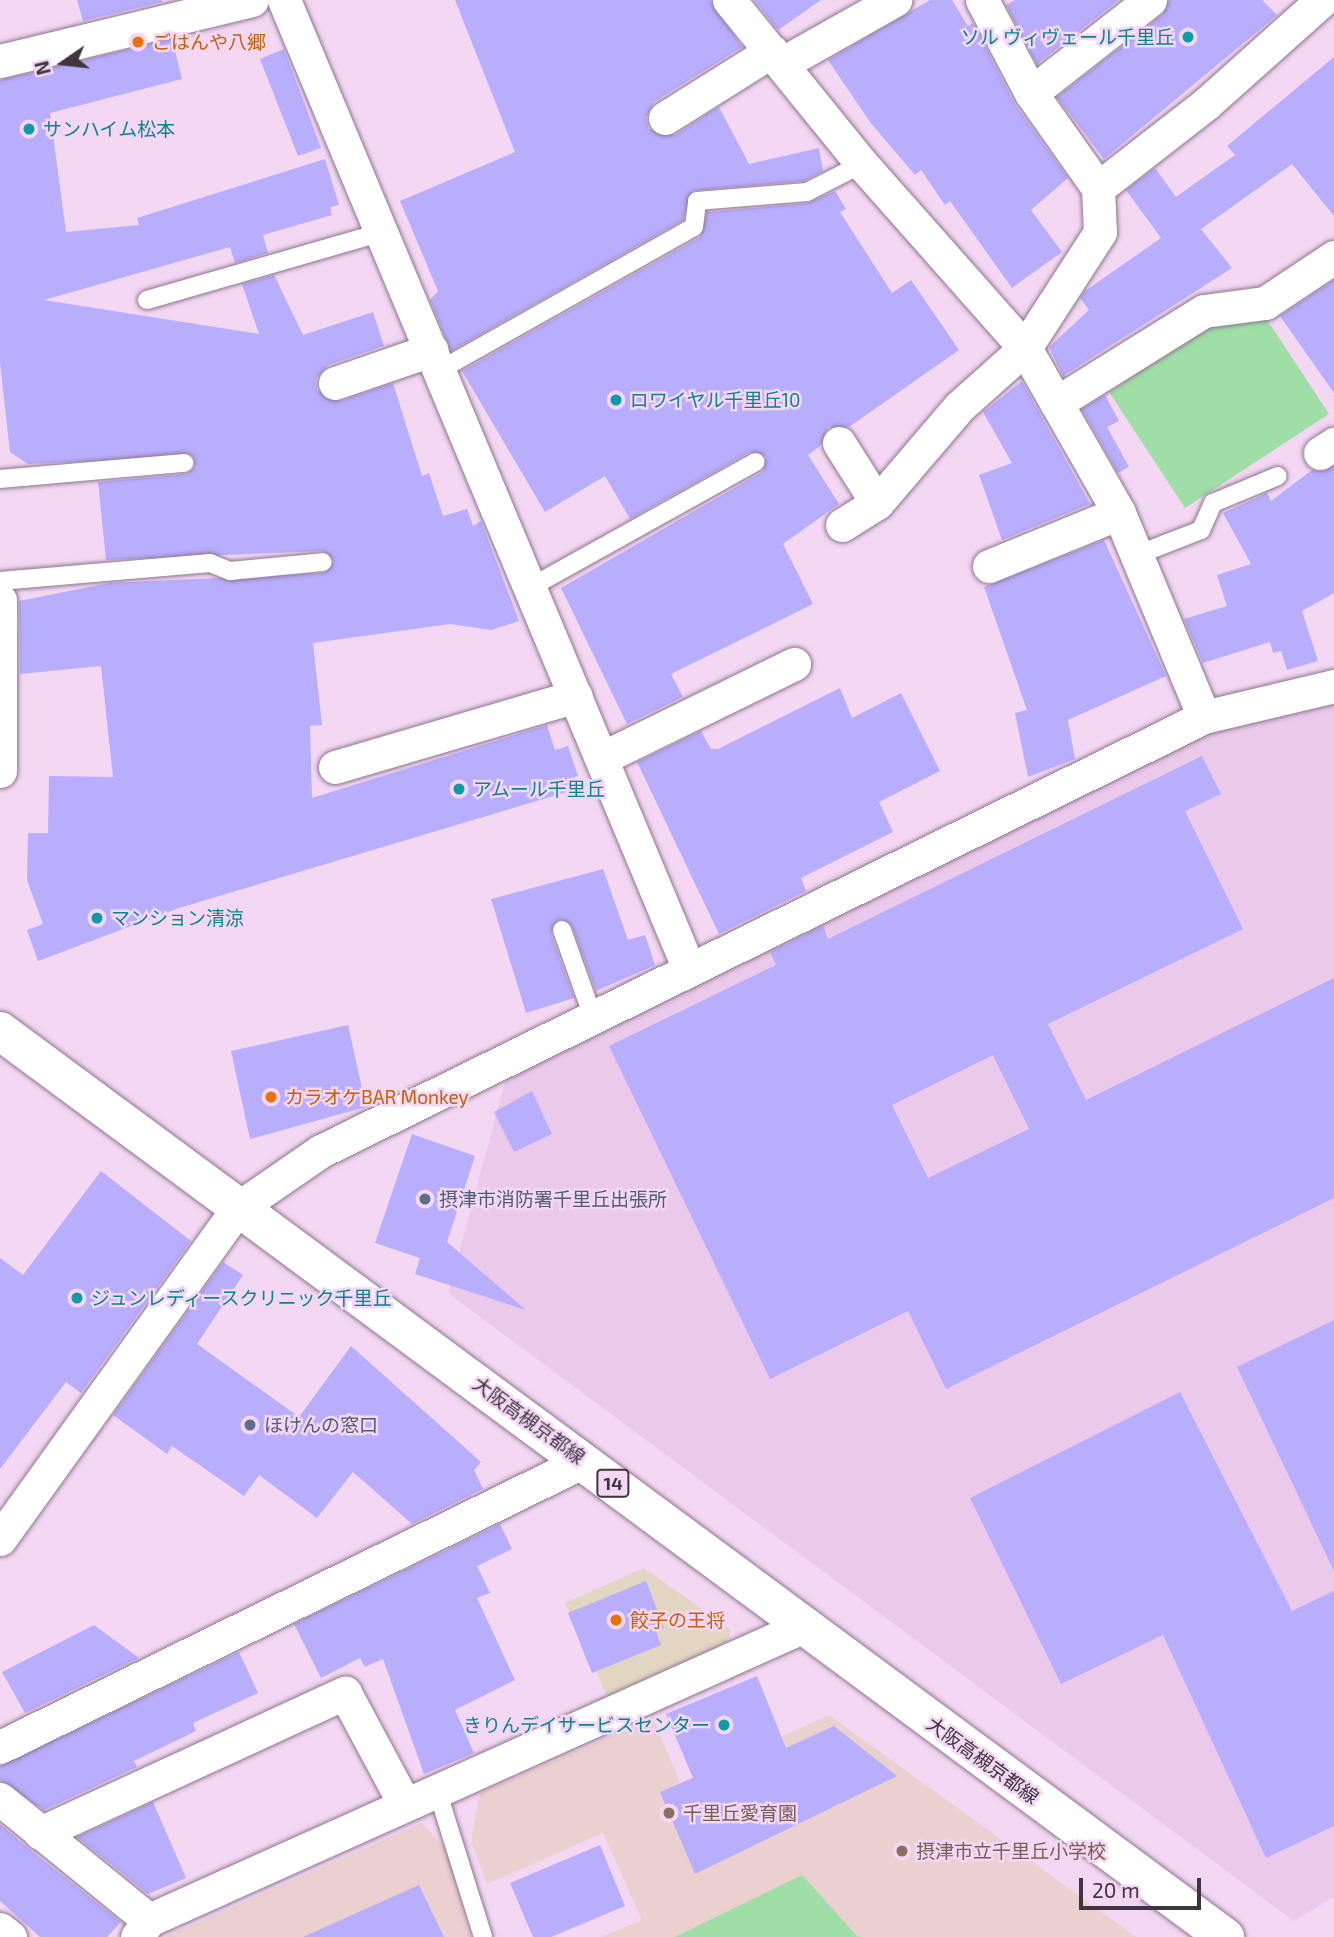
<!DOCTYPE html>
<meta charset="utf-8">
<style>
body{margin:0}
#map{position:relative;width:1334px;height:1937px;overflow:hidden;background:#f3d7f3;font-family:"Exo 2","Noto Sans JP",sans-serif}
div>[style]{position:absolute}
[style*='--x']{left:calc(var(--x)*1px);top:calc(var(--y)*1px);width:calc(var(--w)*1px);rotate:calc(var(--a)*1deg)}
.commercial>*{inset:0;background:#e2d6c2}
.built>*{inset:0;background:#eac9eb}
.education>*{inset:0;background:#ebd0d0}
.green>*{inset:0;background:#9fdea6}
.building>*{inset:0;background:#b9adfe}
.roads{filter:drop-shadow(0 0 2px #8e758e) drop-shadow(0 0 2px #8e758e)}
.lane>*{height:18px;margin:-9px;padding:0 9px;transform-origin:9px;border-radius:9px;background:#fff}
.street>*{height:33px;margin:-16.5px;padding:0 16.5px;transform-origin:16.5px;border-radius:16.5px;background:#fff}
.primary>*{height:38px;margin:-19px;padding:0 19px;transform-origin:19px;border-radius:19px;background:#fff}
.dots>*{width:19px;height:19px;translate:-50% -50%;box-sizing:border-box;border:4px solid #f3d7f3;border-radius:50%}
span{translate:-50% -50%;white-space:nowrap;text-align:center;line-height:1.15;-webkit-text-stroke:5px #f3d7f3;paint-order:stroke}
.shield-label span{padding:2px 5px;background:#f3d7f3;border:2px solid;border-radius:5px;-webkit-text-stroke-width:0}
.shield-label{font-size:18px;color:#3f343f;font-weight:700}
.culture-label{font-size:19px;color:#0d838f}
.right{translate:-100% -50%;text-align:right}
.left{translate:0 -50%;text-align:left}
.food-label{font-size:19px;color:#c56008}
.service-label{font-size:19px;color:#4e5e75}
.street-label{font-size:19px;color:#3f343f}
.education-label{font-size:19px;color:#785e54}
.north{position:absolute;left:28px;top:28px;width:70px;height:70px;-webkit-text-stroke:5px #f3d7f3;paint-order:stroke;rotate:256deg;font-size:19px;font-weight:700;line-height:28px;text-align:center;color:#3f343f}
.north::after{content:'';display:block;margin:auto;width:24px;height:32px;background:#3f343f;clip-path:polygon(50% 0,100% 100%,50% 72%,0 100%)}
.scale{position:absolute;left:1079px;top:1878px;width:122px;height:32px;box-sizing:border-box;border:4px solid #3f343f;border-top:0;padding-left:9px;font-size:21px;line-height:24px;white-space:nowrap;color:#3f343f;-webkit-text-stroke:5px #f3d7f3;paint-order:stroke}
</style>
<div id="map">
<div class="commercial">
<div style="clip-path:polygon(644px 1568px,731px 1630px,727px 1642px,607px 1696px,565px 1603px)"></div>
</div>
<div class="built">
<div style="clip-path:polygon(1334px 705px,1334px 1897px,1294px 1921px,448px 1293px,507px 1075px,1211px 733px)"></div>
</div>
<div class="education">
<div style="clip-path:polygon(829px 1715px,1136px 1937px,601px 1937px,642px 1920px,603px 1833px,487px 1884px,471px 1840px,480px 1793px,653px 1718px,680px 1783px)"></div>
<div style="clip-path:polygon(422px 1823px,447px 1850px,470px 1937px,165px 1937px)"></div>
</div>
<div class="green">
<div style="clip-path:polygon(1266px 318px,1329px 414px,1185px 508px,1109px 392px,1221px 319px)"></div>
<div style="clip-path:polygon(802px 1875px,858px 1937px,675px 1937px)"></div>
</div>
<div class="building">
<div style="clip-path:polygon(77px 0,162px 0,162px 2px,83px 21px)"></div>
<div style="clip-path:polygon(455px 0,710px 0,742px 47px,654px 102px,646px 118px,649px 129px,675px 135px,719px 107px,749px 164px,819px 148px,823px 171px,804px 181px,692px 191px,683px 220px,451px 351px,430px 300px,438px 291px,400px 201px,515px 152px)"></div>
<div style="clip-path:polygon(754px 0,821px 0,778px 30px)"></div>
<div style="clip-path:polygon(930px 0,952px 0,968px 26px,973px 23px,1015px 104px,1068px 178px,1031px 210px,1062px 252px,1012px 288px,950px 201px,945px 205px,921px 170px,915px 175px,870px 122px,828px 60px)"></div>
<div style="clip-path:polygon(1015px 0,1119px 0,1037px 64px,1006px 5px)"></div>
<div style="clip-path:polygon(1169px 0,1262px 0,1277px 15px,1104px 159px,1057px 97px,1162px 15px)"></div>
<div style="clip-path:polygon(172px 39px,182px 79px,50px 113px,66px 232px,139px 225px,137px 218px,325px 159px,339px 205px,330px 207px,332px 215px,263px 235px,268px 253px,235px 263px,230px 247px,44px 300px,259px 334px,242px 284px,274px 275px,303px 335px,373px 312px,384px 346px,328px 365px,316px 379px,317px 390px,341px 401px,393px 383px,422px 476px,429px 473px,443px 516px,467px 509px,473px 526px,481px 521px,519px 621px,491px 630px,450px 624px,313px 643px,322px 725px,310px 726px,312px 798px,547px 725px,555px 750px,568px 746px,578px 776px,566px 780px,570px 791px,179px 908px,38px 961px,27px 930px,43px 924px,27px 880px,28px 833px,48px 833px,49px 776px,113px 777px,101px 666px,20px 674px,19px 601px,109px 583px,324px 573px,334px 562px,322px 551px,106px 560px,98px 482px,186px 474px,195px 467px,193px 456px,28px 464px,10px 452px,0 363px,0 80px)"></div>
<div style="clip-path:polygon(284px 49px,321px 148px,298px 156px,260px 59px)"></div>
<div style="clip-path:polygon(1334px 57px,1334px 216px,1292px 164px,1201px 229px,1232px 268px,1063px 376px,1049px 347px,1089px 310px,1080px 298px,1085px 291px,1161px 238px,1126px 190px,1155px 168px,1176px 197px,1235px 155px,1227px 146px)"></div>
<div style="clip-path:polygon(835px 191px,846px 209px,840px 212px,892px 293px,911px 280px,959px 350px,849px 427px,828px 427px,820px 446px,808px 455px,839px 504px,783px 544px,813px 604px,671px 674px,683px 697px,627px 724px,561px 588px,762px 472px,766px 457px,750px 452px,630px 519px,605px 476px,545px 512px,462px 371px,700px 237px,707px 212px,808px 203px)"></div>
<div style="clip-path:polygon(1334px 280px,1334px 393px,1280px 316px)"></div>
<div style="clip-path:polygon(1022px 381px,1090px 504px,1002px 540px,979px 475px,1012px 463px,983px 412px)"></div>
<div style="clip-path:polygon(1105px 395px,1119px 421px,1107px 427px,1129px 467px,1118px 473px,1082px 409px)"></div>
<div style="clip-path:polygon(1334px 467px,1334px 593px,1302px 611px,1318px 661px,1287px 670px,1281px 651px,1273px 653px,1270px 642px,1203px 663px,1184px 619px,1227px 606px,1217px 575px,1251px 564px,1223px 513px,1267px 493px,1271px 501px,1312px 470px)"></div>
<div style="clip-path:polygon(1104px 540px,1166px 676px,1068px 720px,1075px 759px,1028px 777px,1015px 713px,1027px 710px,984px 587px)"></div>
<div style="clip-path:polygon(840px 688px,852px 718px,901px 693px,940px 771px,879px 802px,893px 832px,801px 878px,806px 891px,719px 934px,637px 762px,701px 731px,711px 749px,718px 749px)"></div>
<div style="clip-path:polygon(evenodd,1202px 756px,1221px 794px,1185px 811px,1243px 929px,1048px 1024px,1086px 1100px,1334px 978px,1334px 1198px,946px 1389px,908px 1311px,770px 1379px,609px 1046px,776px 965px,770px 952px,823px 926px,828px 939px,1202px 756px,993px 1055px,1029px 1129px,928px 1178px,892px 1105px,993px 1055px)"></div>
<div style="clip-path:polygon(603px 869px,628px 940px,645px 935px,655px 965px,596px 991px,572px 926px,558px 920px,551px 934px,574px 998px,526px 1013px,491px 899px)"></div>
<div style="clip-path:polygon(348px 1025px,366px 1107px,250px 1139px,231px 1051px)"></div>
<div style="clip-path:polygon(532px 1091px,552px 1134px,514px 1152px,494px 1112px)"></div>
<div style="clip-path:polygon(412px 1134px,475px 1156px,447px 1242px,526px 1310px,415px 1274px,420px 1258px,375px 1243px)"></div>
<div style="clip-path:polygon(101px 1171px,191px 1241px,81px 1393px,66px 1382px,0 1469px,0 1258px,23px 1275px)"></div>
<div style="clip-path:polygon(223px 1262px,243px 1275px,197px 1344px,299px 1417px,351px 1346px,481px 1462px,474px 1470px,483px 1489px,412px 1524px,353px 1472px,317px 1518px,259px 1475px,244px 1496px,172px 1446px,167px 1454px,113px 1415px)"></div>
<div style="clip-path:polygon(1334px 1320px,1334px 1571px,1237px 1367px)"></div>
<div style="clip-path:polygon(1180px 1392px,1292px 1611px,1334px 1591px,1334px 1826px,1266px 1858px,1163px 1635px,1061px 1684px,970px 1498px)"></div>
<div style="clip-path:polygon(500px 1524px,512px 1549px,477px 1566px,490px 1593px,477px 1598px,515px 1680px,455px 1710px,474px 1753px,424px 1774px,383px 1659px,365px 1667px,360px 1658px,321px 1678px,294px 1624px)"></div>
<div style="clip-path:polygon(646px 1581px,664px 1628px,656px 1631px,661px 1645px,592px 1673px,568px 1613px)"></div>
<div style="clip-path:polygon(94px 1625px,139px 1658px,25px 1713px,2px 1672px)"></div>
<div style="clip-path:polygon(239px 1652px,258px 1693px,193px 1723px,196px 1731px,134px 1761px,137px 1767px,44px 1810px,0 1780px,0 1766px)"></div>
<div style="clip-path:polygon(757px 1676px,786px 1748px,834px 1726px,897px 1776px,695px 1874px,660px 1792px,693px 1778px,666px 1714px)"></div>
<div style="clip-path:polygon(153px 1802px,186px 1878px,148px 1894px,77px 1837px)"></div>
<div style="clip-path:polygon(0 1824px,28px 1848px,121px 1922px,107px 1937px,40px 1937px,0 1901px)"></div>
<div style="clip-path:polygon(600px 1845px,625px 1906px,551px 1937px,533px 1937px,510px 1883px)"></div>
<div style="clip-path:polygon(419px 1885px,444px 1937px,303px 1937px)"></div>
</div>
<div class="roads">
<div class="lane">
<div style="--x:147;--y:300;--w:245;--a:-16.1"></div>
<div style="--x:440;--y:370;--w:291;--a:-29.4"></div>
<div style="--x:694;--y:227;--w:26;--a:-83"></div>
<div style="--x:697;--y:201;--w:110;--a:-4.7"></div>
<div style="--x:807;--y:192;--w:62;--a:-27"></div>
<div style="--x:0;--y:479;--w:185;--a:-5"></div>
<div style="--x:1137;--y:555;--w:69;--a:-21.3"></div>
<div style="--x:1201;--y:530;--w:30;--a:-66"></div>
<div style="--x:1213;--y:503;--w:70;--a:-22.6"></div>
<div style="--x:0;--y:581;--w:211;--a:-4.9"></div>
<div style="--x:210;--y:563;--w:22;--a:22"></div>
<div style="--x:230;--y:571;--w:93;--a:-5.5"></div>
<div style="--x:531;--y:587;--w:257;--a:-29.1"></div>
<div style="--x:562;--y:930;--w:92;--a:70.4"></div>
<div style="--x:437;--y:1790;--w:154;--a:72.6"></div>
</div>
<div class="street">
<div style="--x:284;--y:0;--w:1050;--a:67.32"></div>
<div style="--x:729;--y:0;--w:211;--a:51"></div>
<div style="--x:862;--y:164;--w:246;--a:48.5"></div>
<div style="--x:1025;--y:348;--w:190;--a:60.3"></div>
<div style="--x:1119;--y:513;--w:221;--a:67.4"></div>
<div style="--x:0;--y:61;--w:259;--a:-13.6"></div>
<div style="--x:783;--y:63;--w:129;--a:-29.4"></div>
<div style="--x:1031;--y:93;--w:151;--a:-38"></div>
<div style="--x:665;--y:118;--w:126;--a:-32.1"></div>
<div style="--x:1098;--y:188;--w:138;--a:-37.9"></div>
<div style="--x:1207;--y:103;--w:154;--a:-41.8"></div>
<div style="--x:335;--y:383;--w:102;--a:-19"></div>
<div style="--x:1056;--y:403;--w:174;--a:-31.9"></div>
<div style="--x:1204;--y:311;--w:62;--a:-7.5"></div>
<div style="--x:1265;--y:303;--w:83;--a:-33.7"></div>
<div style="--x:839;--y:443;--w:71;--a:57.7"></div>
<div style="--x:1320;--y:453;--w:17;--a:-33"></div>
<div style="--x:842;--y:525;--w:41;--a:-32.2"></div>
<div style="--x:877;--y:503;--w:126;--a:-49.5"></div>
<div style="--x:959;--y:407;--w:89;--a:-41.8"></div>
<div style="--x:1025;--y:348;--w:138;--a:-57.1"></div>
<div style="--x:1100;--y:232;--w:44;--a:-92.6"></div>
<div style="--x:1098;--y:188;--w:116;--a:-125.2"></div>
<div style="--x:1031;--y:93;--w:105;--a:-117.8"></div>
<div style="--x:989;--y:566;--w:140;--a:-22.2"></div>
<div style="--x:0;--y:600;--w:171;--a:90"></div>
<div style="--x:602;--y:758;--w:214;--a:-26.1"></div>
<div style="--x:335;--y:767;--w:251;--a:-16.4"></div>
<div style="--x:0;--y:1539;--w:408;--a:-54.3"></div>
<div style="--x:238;--y:1208;--w:101;--a:-34.5"></div>
<div style="--x:321;--y:1151;--w:984;--a:-26.17"></div>
<div style="--x:1204;--y:717;--w:134;--a:-13.4"></div>
<div style="--x:0;--y:1747;--w:650;--a:-26.09"></div>
<div style="--x:0;--y:1799;--w:192;--a:39.1"></div>
<div style="--x:40;--y:1833;--w:336;--a:-24.7"></div>
<div style="--x:345;--y:1693;--w:125;--a:61.8"></div>
<div style="--x:0;--y:1929;--w:13;--a:39"></div>
<div style="--x:137;--y:1937;--w:21;--a:-55"></div>
<div style="--x:149;--y:1920;--w:716;--a:-24.17"></div>
</div>
<div class="primary">
<div style="--x:0;--y:1031;--w:1524;--a:36.49"></div>
</div>
</div>
<div class="dots">
<div style="left:1188px;top:37px;background:#0f9aa8"></div>
<div style="left:138px;top:42px;background:#e8710a"></div>
<div style="left:29px;top:129px;background:#0f9aa8"></div>
<div style="left:616px;top:400px;background:#0f9aa8"></div>
<div style="left:459px;top:789px;background:#0f9aa8"></div>
<div style="left:97px;top:918px;background:#0f9aa8"></div>
<div style="left:271px;top:1097px;background:#e8710a"></div>
<div style="left:425px;top:1199px;background:#5c6f8a"></div>
<div style="left:77px;top:1298px;background:#0f9aa8"></div>
<div style="left:250px;top:1425px;background:#5c6f8a"></div>
<div style="left:616px;top:1620px;background:#e8710a"></div>
<div style="left:724px;top:1725px;background:#0f9aa8"></div>
<div style="left:669px;top:1813px;background:#8d6e63"></div>
<div style="left:902px;top:1851px;background:#8d6e63"></div>
</div>
<div class="shield-label">
<span style="left:613px;top:1483px">14</span>
</div>
<div class="culture-label">
<span class="right" style="left:1174px;top:37px">ソル ヴィヴェール千里丘</span>
<span class="left" style="left:43px;top:129px">サンハイム松本</span>
<span class="left" style="left:630px;top:400px">ロワイヤル千里丘10</span>
<span class="left" style="left:473px;top:789px">アムール千里丘</span>
<span class="left" style="left:111px;top:918px">マンション清涼</span>
<span class="left" style="left:91px;top:1298px">ジュンレディースクリニック千里丘</span>
<span class="right" style="left:710px;top:1725px">きりんデイサービスセンター</span>
</div>
<div class="food-label">
<span class="left" style="left:152px;top:42px">ごはんや八郷</span>
<span class="left" style="left:285px;top:1097px">カラオケBAR Monkey</span>
<span class="left" style="left:630px;top:1620px">餃子の王将</span>
</div>
<div class="service-label">
<span class="left" style="left:439px;top:1199px">摂津市消防署千里丘出張所</span>
<span class="left" style="left:264px;top:1425px">ほけんの窓口</span>
</div>
<div class="street-label">
<span style="left:529px;top:1420px;rotate:36deg">大阪高槻京都線</span>
<span style="left:983px;top:1760px;rotate:36deg">大阪高槻京都線</span>
</div>
<div class="education-label">
<span class="left" style="left:683px;top:1813px">千里丘愛育園</span>
<span class="left" style="left:916px;top:1851px">摂津市立千里丘小学校</span>
</div>
<div class="north">N</div>
<div class="scale">20 m</div>
</div>
